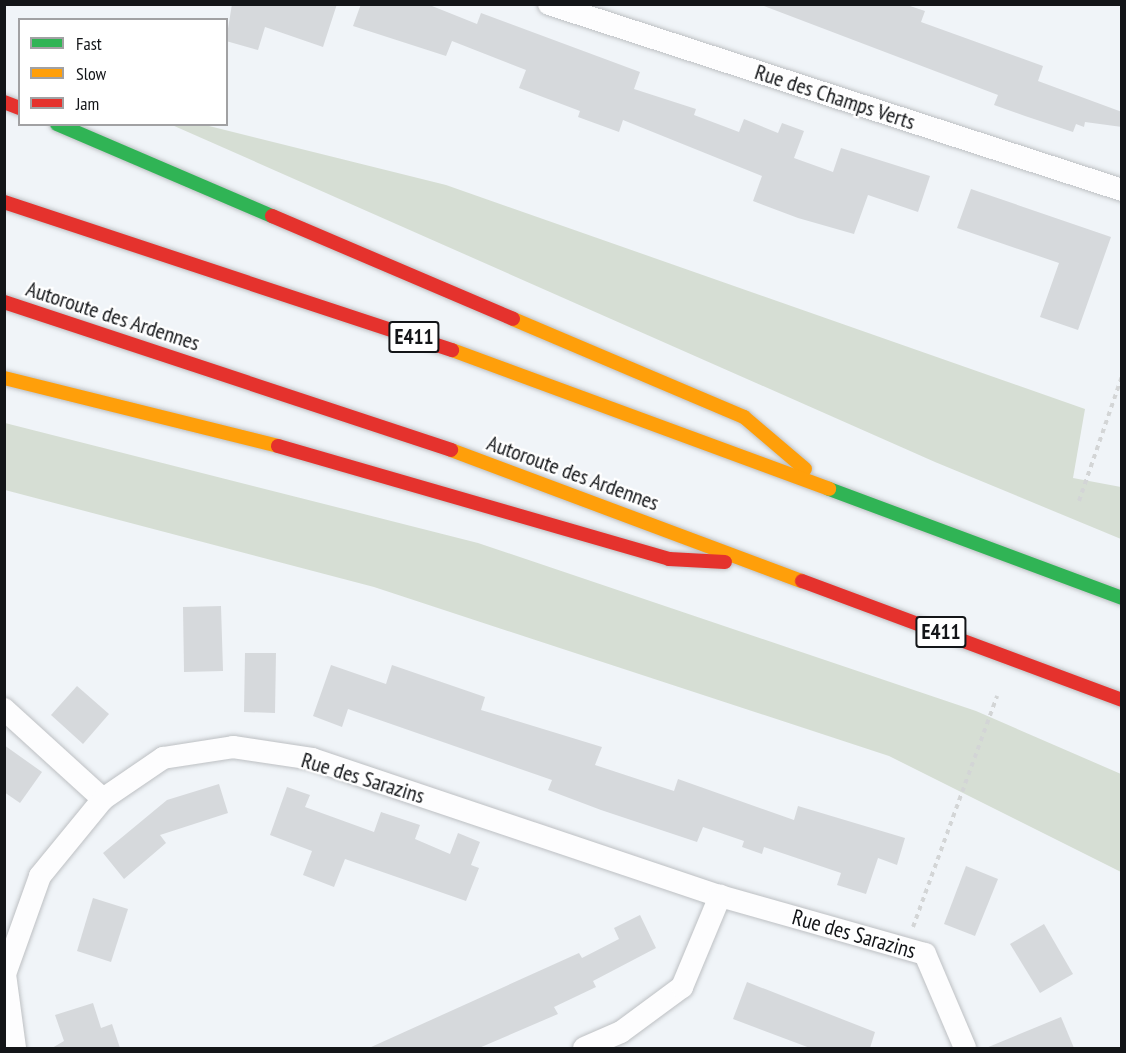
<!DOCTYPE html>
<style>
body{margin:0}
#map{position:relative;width:1126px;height:1053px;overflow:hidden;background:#f0f4f8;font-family:"PT Sans Narrow",sans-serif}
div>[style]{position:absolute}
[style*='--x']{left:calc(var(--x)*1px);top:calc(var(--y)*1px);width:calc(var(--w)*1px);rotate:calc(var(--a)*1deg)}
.green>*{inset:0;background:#d6ded4}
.building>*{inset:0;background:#d6d9dc}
.path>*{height:4px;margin-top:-2px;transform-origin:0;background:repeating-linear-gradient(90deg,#d3d5d6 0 4.5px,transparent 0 9px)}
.roads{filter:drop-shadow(0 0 2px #bdc0c3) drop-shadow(0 0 2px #bdc0c3)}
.street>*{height:22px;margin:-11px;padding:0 11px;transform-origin:11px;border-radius:11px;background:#fdfdfe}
.fast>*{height:14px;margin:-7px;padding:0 7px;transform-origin:7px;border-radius:7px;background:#30b455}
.slow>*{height:14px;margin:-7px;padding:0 7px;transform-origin:7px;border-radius:7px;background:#ff9f0a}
.jam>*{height:14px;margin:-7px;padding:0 7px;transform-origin:7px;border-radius:7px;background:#e5322d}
span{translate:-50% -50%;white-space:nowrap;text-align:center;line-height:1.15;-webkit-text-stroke:4.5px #fff;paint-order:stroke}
.shield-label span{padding:2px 4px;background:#fff;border:2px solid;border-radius:4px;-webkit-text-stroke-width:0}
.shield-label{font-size:21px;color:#131518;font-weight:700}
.street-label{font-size:22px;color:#131518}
.frame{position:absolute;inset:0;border:6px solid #131518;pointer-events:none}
.legend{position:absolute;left:18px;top:18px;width:210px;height:108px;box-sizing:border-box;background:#fff;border:2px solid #a1a1a3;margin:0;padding:8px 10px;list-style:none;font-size:18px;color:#131518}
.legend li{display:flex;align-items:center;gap:12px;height:30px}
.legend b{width:30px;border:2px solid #a1a1a3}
</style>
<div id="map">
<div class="green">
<div style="clip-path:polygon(172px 125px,205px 125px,446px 185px,1085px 409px,1073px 478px,1121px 487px,1121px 539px,935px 462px)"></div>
<div style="clip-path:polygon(5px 423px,478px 543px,976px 711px,1121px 774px,1121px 872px,889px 756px,374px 587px,5px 490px)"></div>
</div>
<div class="building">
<div style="clip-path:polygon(232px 4px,337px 4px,323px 47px,265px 27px,258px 50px,226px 41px)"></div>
<div style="clip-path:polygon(361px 4px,427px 4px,477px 24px,481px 13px,640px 72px,634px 89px,696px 109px,694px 115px,739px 132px,744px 119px,778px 133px,782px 123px,804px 131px,794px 158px,833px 172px,841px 148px,930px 176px,918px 212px,868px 195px,854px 234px,798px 218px,753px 201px,762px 176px,623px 120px,619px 132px,578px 117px,580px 111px,519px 88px,526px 70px,452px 41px,446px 56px,353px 26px)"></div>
<div style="clip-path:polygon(759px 4px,904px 4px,925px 11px,921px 22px,1043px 66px,1038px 81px,1122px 112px,1122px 127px,1085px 122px,1084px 127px,1076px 124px,1073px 132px,1025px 116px,994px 105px,998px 95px)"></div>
<div style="clip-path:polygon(971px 189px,1111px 237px,1078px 330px,1040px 317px,1059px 263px,957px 228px)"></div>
<div style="clip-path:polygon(221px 606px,223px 671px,184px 672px,183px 607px)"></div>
<div style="clip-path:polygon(245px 653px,276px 653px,275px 713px,244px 712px)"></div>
<div style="clip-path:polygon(331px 665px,386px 684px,392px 665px,485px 697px,481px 710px,602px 747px,595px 765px,674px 791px,678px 779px,794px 820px,798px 806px,905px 838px,897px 865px,878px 858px,866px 894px,837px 885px,841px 873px,764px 847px,762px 854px,742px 847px,744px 841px,703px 827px,697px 842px,601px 810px,548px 790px,552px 780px,348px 709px,342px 727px,313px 716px)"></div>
<div style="clip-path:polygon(77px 686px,109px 714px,83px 744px,51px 715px)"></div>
<div style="clip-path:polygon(4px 745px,42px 772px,20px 803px,4px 792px)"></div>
<div style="clip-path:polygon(219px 784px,228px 813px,160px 835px,166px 843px,124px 879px,103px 853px,167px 800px)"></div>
<div style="clip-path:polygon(287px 787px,310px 795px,305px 807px,374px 832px,381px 812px,420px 825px,415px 839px,450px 854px,458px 833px,480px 842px,471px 865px,479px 868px,466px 901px,345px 859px,334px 887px,303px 875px,312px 851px,270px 835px)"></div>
<div style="clip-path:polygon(966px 866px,998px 879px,975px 936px,944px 924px)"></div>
<div style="clip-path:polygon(93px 898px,128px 909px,111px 962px,77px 951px)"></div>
<div style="clip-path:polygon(640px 915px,656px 948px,593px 981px,596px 987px,554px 1007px,558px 1014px,479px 1048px,369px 1048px,579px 953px,582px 958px,619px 939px,614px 928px)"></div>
<div style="clip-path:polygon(1044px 924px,1073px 974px,1040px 993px,1010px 944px)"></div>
<div style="clip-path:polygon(747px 982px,875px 1032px,870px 1048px,810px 1048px,733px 1019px)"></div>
<div style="clip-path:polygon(93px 1003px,101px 1028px,112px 1024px,120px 1048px,52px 1048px,64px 1041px,55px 1015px)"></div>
<div style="clip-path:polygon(1061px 1017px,1074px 1048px,986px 1048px)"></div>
</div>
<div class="path">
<div style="--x:1079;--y:501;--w:132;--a:-71"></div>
<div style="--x:913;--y:927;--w:246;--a:-70"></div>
</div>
<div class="roads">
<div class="street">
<div style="--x:549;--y:4;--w:602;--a:17.98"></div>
<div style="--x:4;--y:709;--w:134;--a:42.3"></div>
<div style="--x:15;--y:1048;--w:75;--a:-97.7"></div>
<div style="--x:5;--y:974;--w:104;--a:-70.3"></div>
<div style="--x:40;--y:876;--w:99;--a:-50.7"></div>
<div style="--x:103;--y:799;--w:73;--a:-34.3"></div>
<div style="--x:163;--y:758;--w:71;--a:-8.9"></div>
<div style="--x:233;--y:747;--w:80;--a:8.6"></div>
<div style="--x:312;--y:759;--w:430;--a:18.6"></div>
<div style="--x:720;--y:896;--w:213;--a:15.8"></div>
<div style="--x:925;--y:954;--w:102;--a:66.9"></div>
<div style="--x:584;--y:1048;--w:40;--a:-23.4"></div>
<div style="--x:621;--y:1032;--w:76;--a:-36.4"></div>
<div style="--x:682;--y:987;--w:99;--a:-67.3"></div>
</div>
<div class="fast">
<div style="--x:57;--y:124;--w:234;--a:23.2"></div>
<div style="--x:829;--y:489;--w:313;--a:20.4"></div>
</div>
<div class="slow">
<div style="--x:513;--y:319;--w:251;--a:23"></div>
<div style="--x:744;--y:417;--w:80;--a:40.4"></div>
<div style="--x:452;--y:350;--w:402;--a:20.2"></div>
<div style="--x:4;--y:378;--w:282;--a:13.9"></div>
<div style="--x:451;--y:450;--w:375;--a:20.5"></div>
</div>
<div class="jam">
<div style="--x:4;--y:102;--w:17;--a:21"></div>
<div style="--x:4;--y:202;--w:472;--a:18.3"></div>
<div style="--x:272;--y:216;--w:262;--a:23.1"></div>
<div style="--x:4;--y:302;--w:471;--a:18.3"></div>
<div style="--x:278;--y:446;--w:407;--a:16.1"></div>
<div style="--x:669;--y:559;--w:56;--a:3.1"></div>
<div style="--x:802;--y:581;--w:341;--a:20.4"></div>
</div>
</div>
<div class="shield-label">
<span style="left:414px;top:337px">E411</span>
<span style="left:941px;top:632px">E411</span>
</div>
<div class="street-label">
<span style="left:835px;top:97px;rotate:18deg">Rue des Champs Verts</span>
<span style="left:113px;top:316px;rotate:18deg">Autoroute des Ardennes</span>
<span style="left:573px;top:473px;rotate:20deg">Autoroute des Ardennes</span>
<span style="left:363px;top:778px;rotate:17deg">Rue des Sarazins</span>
<span style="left:854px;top:934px;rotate:16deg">Rue des Sarazins</span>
</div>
<div class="frame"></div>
<ul class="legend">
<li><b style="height:8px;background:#30b455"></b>Fast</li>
<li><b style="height:8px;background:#ff9f0a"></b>Slow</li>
<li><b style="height:8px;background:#e5322d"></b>Jam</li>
</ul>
</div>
